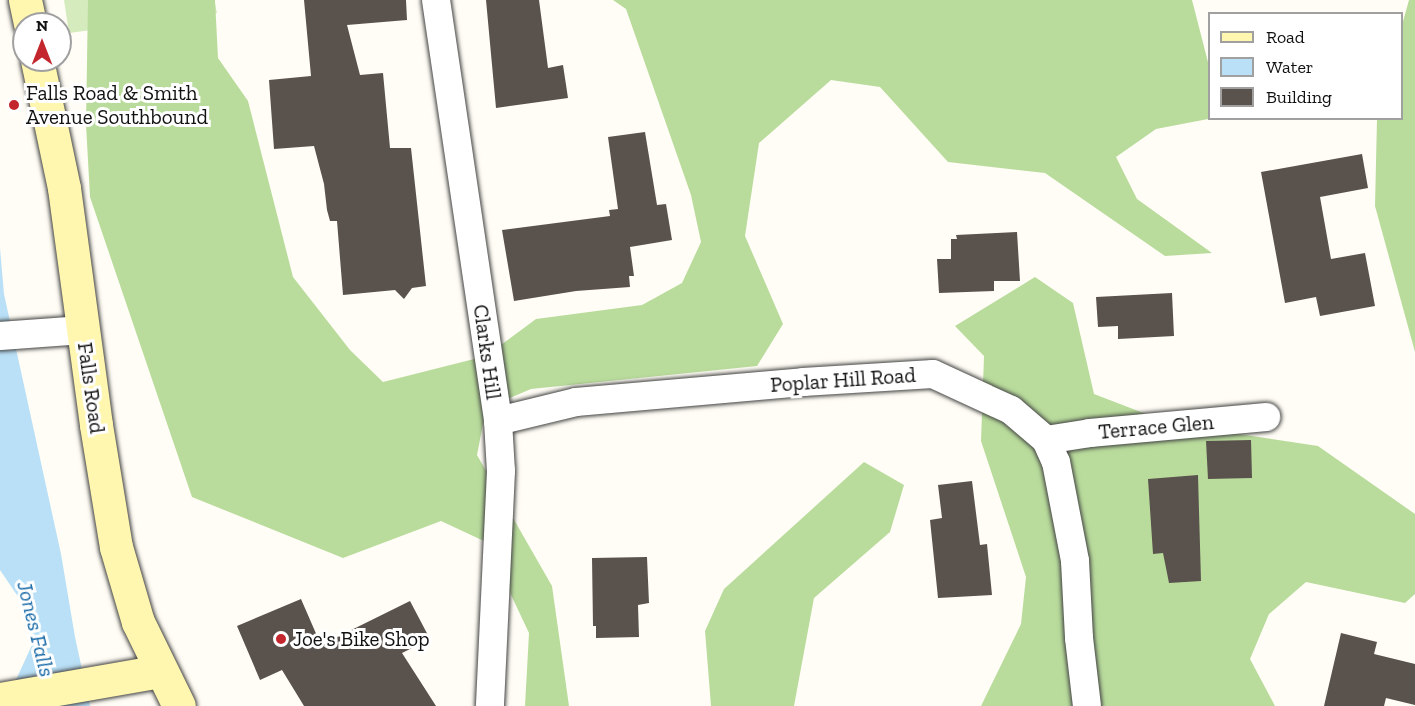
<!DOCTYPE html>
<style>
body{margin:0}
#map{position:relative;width:1415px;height:706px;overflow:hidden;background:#fffdf5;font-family:"Zilla Slab",serif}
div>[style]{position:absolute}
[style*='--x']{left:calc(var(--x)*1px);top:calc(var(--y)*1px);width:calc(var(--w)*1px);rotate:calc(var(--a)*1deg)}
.green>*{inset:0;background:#d5ebbd}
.forest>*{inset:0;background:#b9dc9c}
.water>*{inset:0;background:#b9e0f7}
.building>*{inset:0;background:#5a524d}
.roads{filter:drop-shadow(0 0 2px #444) drop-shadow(0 0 2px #444)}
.street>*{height:28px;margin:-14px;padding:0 14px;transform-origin:14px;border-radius:14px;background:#fff}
.secondary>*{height:33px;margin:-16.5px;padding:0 16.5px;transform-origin:16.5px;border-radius:16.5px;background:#fff6b0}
.dots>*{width:16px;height:16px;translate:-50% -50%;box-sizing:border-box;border:3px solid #fff;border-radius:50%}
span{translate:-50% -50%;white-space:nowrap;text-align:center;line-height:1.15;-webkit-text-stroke:6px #fff;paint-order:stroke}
.poi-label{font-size:21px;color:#111}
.left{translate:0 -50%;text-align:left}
.street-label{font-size:21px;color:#111}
.water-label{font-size:22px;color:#1768a6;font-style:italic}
.legend{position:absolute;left:1208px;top:12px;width:195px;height:108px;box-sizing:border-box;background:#fff;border:2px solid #a0a0a0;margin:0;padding:8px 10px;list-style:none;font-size:18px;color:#111}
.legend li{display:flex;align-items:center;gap:12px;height:30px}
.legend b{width:30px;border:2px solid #a0a0a0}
.north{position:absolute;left:12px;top:12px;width:60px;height:60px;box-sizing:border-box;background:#fff;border:2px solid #a0a0a0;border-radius:50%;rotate:0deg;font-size:16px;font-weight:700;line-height:24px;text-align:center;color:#111}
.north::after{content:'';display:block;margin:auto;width:21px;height:27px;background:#c4262e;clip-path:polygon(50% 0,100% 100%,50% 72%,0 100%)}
</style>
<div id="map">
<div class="green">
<div style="clip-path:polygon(64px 0,214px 0,217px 13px,69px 33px)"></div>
</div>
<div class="forest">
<div style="clip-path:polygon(88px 0,215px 0,218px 58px,248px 101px,293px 277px,350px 350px,383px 382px,486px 356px,536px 319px,642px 305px,682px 283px,701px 242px,691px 195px,626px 9px,613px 0,1192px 0,1209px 66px,1208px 119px,1156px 129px,1116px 157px,1137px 199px,1212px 253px,1165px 256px,1045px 173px,948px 162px,880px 87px,831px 80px,759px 143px,745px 236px,783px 324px,757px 366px,531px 389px,486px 408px,477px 455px,552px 586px,569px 706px,525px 706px,529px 633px,486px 542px,441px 521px,343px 558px,192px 497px,90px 197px,86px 124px)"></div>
<div style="clip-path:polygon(1409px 0,1415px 0,1415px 352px,1375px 206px,1377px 119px,1402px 118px,1402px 25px)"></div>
<div style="clip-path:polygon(1035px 277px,1073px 303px,1094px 394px,1172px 424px,1318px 446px,1415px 514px,1415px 594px,1405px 603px,1306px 582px,1269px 614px,1250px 659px,1275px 706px,981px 706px,1021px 624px,1026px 577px,981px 441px,984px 356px,955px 326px)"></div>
<div style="clip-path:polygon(864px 462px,904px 485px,890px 532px,814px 598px,794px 706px,711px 706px,705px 631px,724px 589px)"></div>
</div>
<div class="water">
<div style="clip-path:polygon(0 248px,4px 294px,61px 554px,75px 637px,90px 706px,15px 706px,15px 682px,32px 645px,33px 625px,23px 604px,0 570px)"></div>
</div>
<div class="building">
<div style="clip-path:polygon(304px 0,406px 0,407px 20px,347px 25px,360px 75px,383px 73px,390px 148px,411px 148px,426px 286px,412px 288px,404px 299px,395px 290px,343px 295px,337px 221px,330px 221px,327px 210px,324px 184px,314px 146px,274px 149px,269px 80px,311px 76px)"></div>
<div style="clip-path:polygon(486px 0,539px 0,548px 68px,563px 65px,568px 98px,496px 108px)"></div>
<div style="clip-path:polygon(645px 132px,657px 205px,666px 204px,672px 240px,630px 247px,634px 276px,629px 276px,630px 287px,576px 291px,514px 301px,502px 230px,610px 216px,609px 210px,618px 209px,608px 137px)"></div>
<div style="clip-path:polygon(1362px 154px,1368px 188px,1320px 197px,1331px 259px,1365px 253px,1375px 306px,1320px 316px,1316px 297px,1285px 303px,1261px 172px)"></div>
<div style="clip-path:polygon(1017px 232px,1020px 281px,994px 281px,994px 291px,939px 293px,937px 259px,951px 259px,951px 239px,957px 239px,956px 235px)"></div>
<div style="clip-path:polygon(1172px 293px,1174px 336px,1118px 339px,1118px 326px,1098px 327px,1096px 297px)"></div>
<div style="clip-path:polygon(1251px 440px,1252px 478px,1208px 479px,1206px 441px)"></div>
<div style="clip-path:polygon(1198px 475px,1201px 581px,1169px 583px,1163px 553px,1153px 554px,1148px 479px)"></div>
<div style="clip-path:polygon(972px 481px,980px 545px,987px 544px,992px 595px,938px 598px,930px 520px,942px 518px,938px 485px)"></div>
<div style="clip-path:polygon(647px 557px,649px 603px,638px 605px,639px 637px,596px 638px,596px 626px,593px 626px,592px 558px)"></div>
<div style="clip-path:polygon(301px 599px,321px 645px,410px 601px,430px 639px,402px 653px,436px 706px,304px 706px,282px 670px,260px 680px,237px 626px)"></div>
<div style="clip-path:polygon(1341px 633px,1377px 642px,1374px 654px,1415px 664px,1415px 705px,1386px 698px,1384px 706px,1324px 706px)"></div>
</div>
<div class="roads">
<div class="street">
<div style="--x:436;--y:0;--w:426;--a:81.6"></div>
<div style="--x:498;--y:421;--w:50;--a:86.6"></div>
<div style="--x:501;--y:471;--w:235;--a:92.7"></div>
<div style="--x:0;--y:336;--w:83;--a:-4.1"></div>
<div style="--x:498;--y:421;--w:80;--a:-13.7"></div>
<div style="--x:576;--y:402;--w:228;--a:-5"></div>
<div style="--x:803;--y:382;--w:130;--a:-3.5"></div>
<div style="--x:933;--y:374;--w:86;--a:24.8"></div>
<div style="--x:1011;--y:410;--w:46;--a:40.6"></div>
<div style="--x:1046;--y:440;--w:24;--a:66"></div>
<div style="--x:1056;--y:462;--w:101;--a:79.1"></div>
<div style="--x:1075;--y:561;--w:77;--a:87"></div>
<div style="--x:1079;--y:638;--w:68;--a:83.3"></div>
<div style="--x:1046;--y:440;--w:45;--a:-9"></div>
<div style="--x:1090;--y:433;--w:177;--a:-5.2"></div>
</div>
<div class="secondary">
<div style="--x:25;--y:0;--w:25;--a:78"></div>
<div style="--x:37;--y:60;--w:131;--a:78.1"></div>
<div style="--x:64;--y:188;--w:239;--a:82.3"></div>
<div style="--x:96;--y:425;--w:124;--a:80.7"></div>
<div style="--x:116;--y:547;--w:78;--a:73.7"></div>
<div style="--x:138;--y:622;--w:93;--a:64"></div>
<div style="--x:0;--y:699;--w:163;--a:-9.9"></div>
</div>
</div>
<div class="dots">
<div style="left:14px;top:105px;background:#c4262e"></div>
<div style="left:281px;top:639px;background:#c4262e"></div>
</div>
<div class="poi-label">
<span class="left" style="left:26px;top:105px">Falls Road &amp; Smith<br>Avenue Southbound</span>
<span class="left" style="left:293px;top:639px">Joe's Bike Shop</span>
</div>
<div class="street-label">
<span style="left:487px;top:352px;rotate:82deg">Clarks Hill</span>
<span style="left:843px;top:380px;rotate:-4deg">Poplar Hill Road</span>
<span style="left:91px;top:388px;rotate:82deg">Falls Road</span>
<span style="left:1156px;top:427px;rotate:-5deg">Terrace Glen</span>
</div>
<div class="water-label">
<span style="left:36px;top:629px;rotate:76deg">Jones Falls</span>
</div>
<ul class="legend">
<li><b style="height:8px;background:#fff6b0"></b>Road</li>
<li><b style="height:16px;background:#b9e0f7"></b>Water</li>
<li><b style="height:16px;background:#5a524d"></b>Building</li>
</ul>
<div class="north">N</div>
</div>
